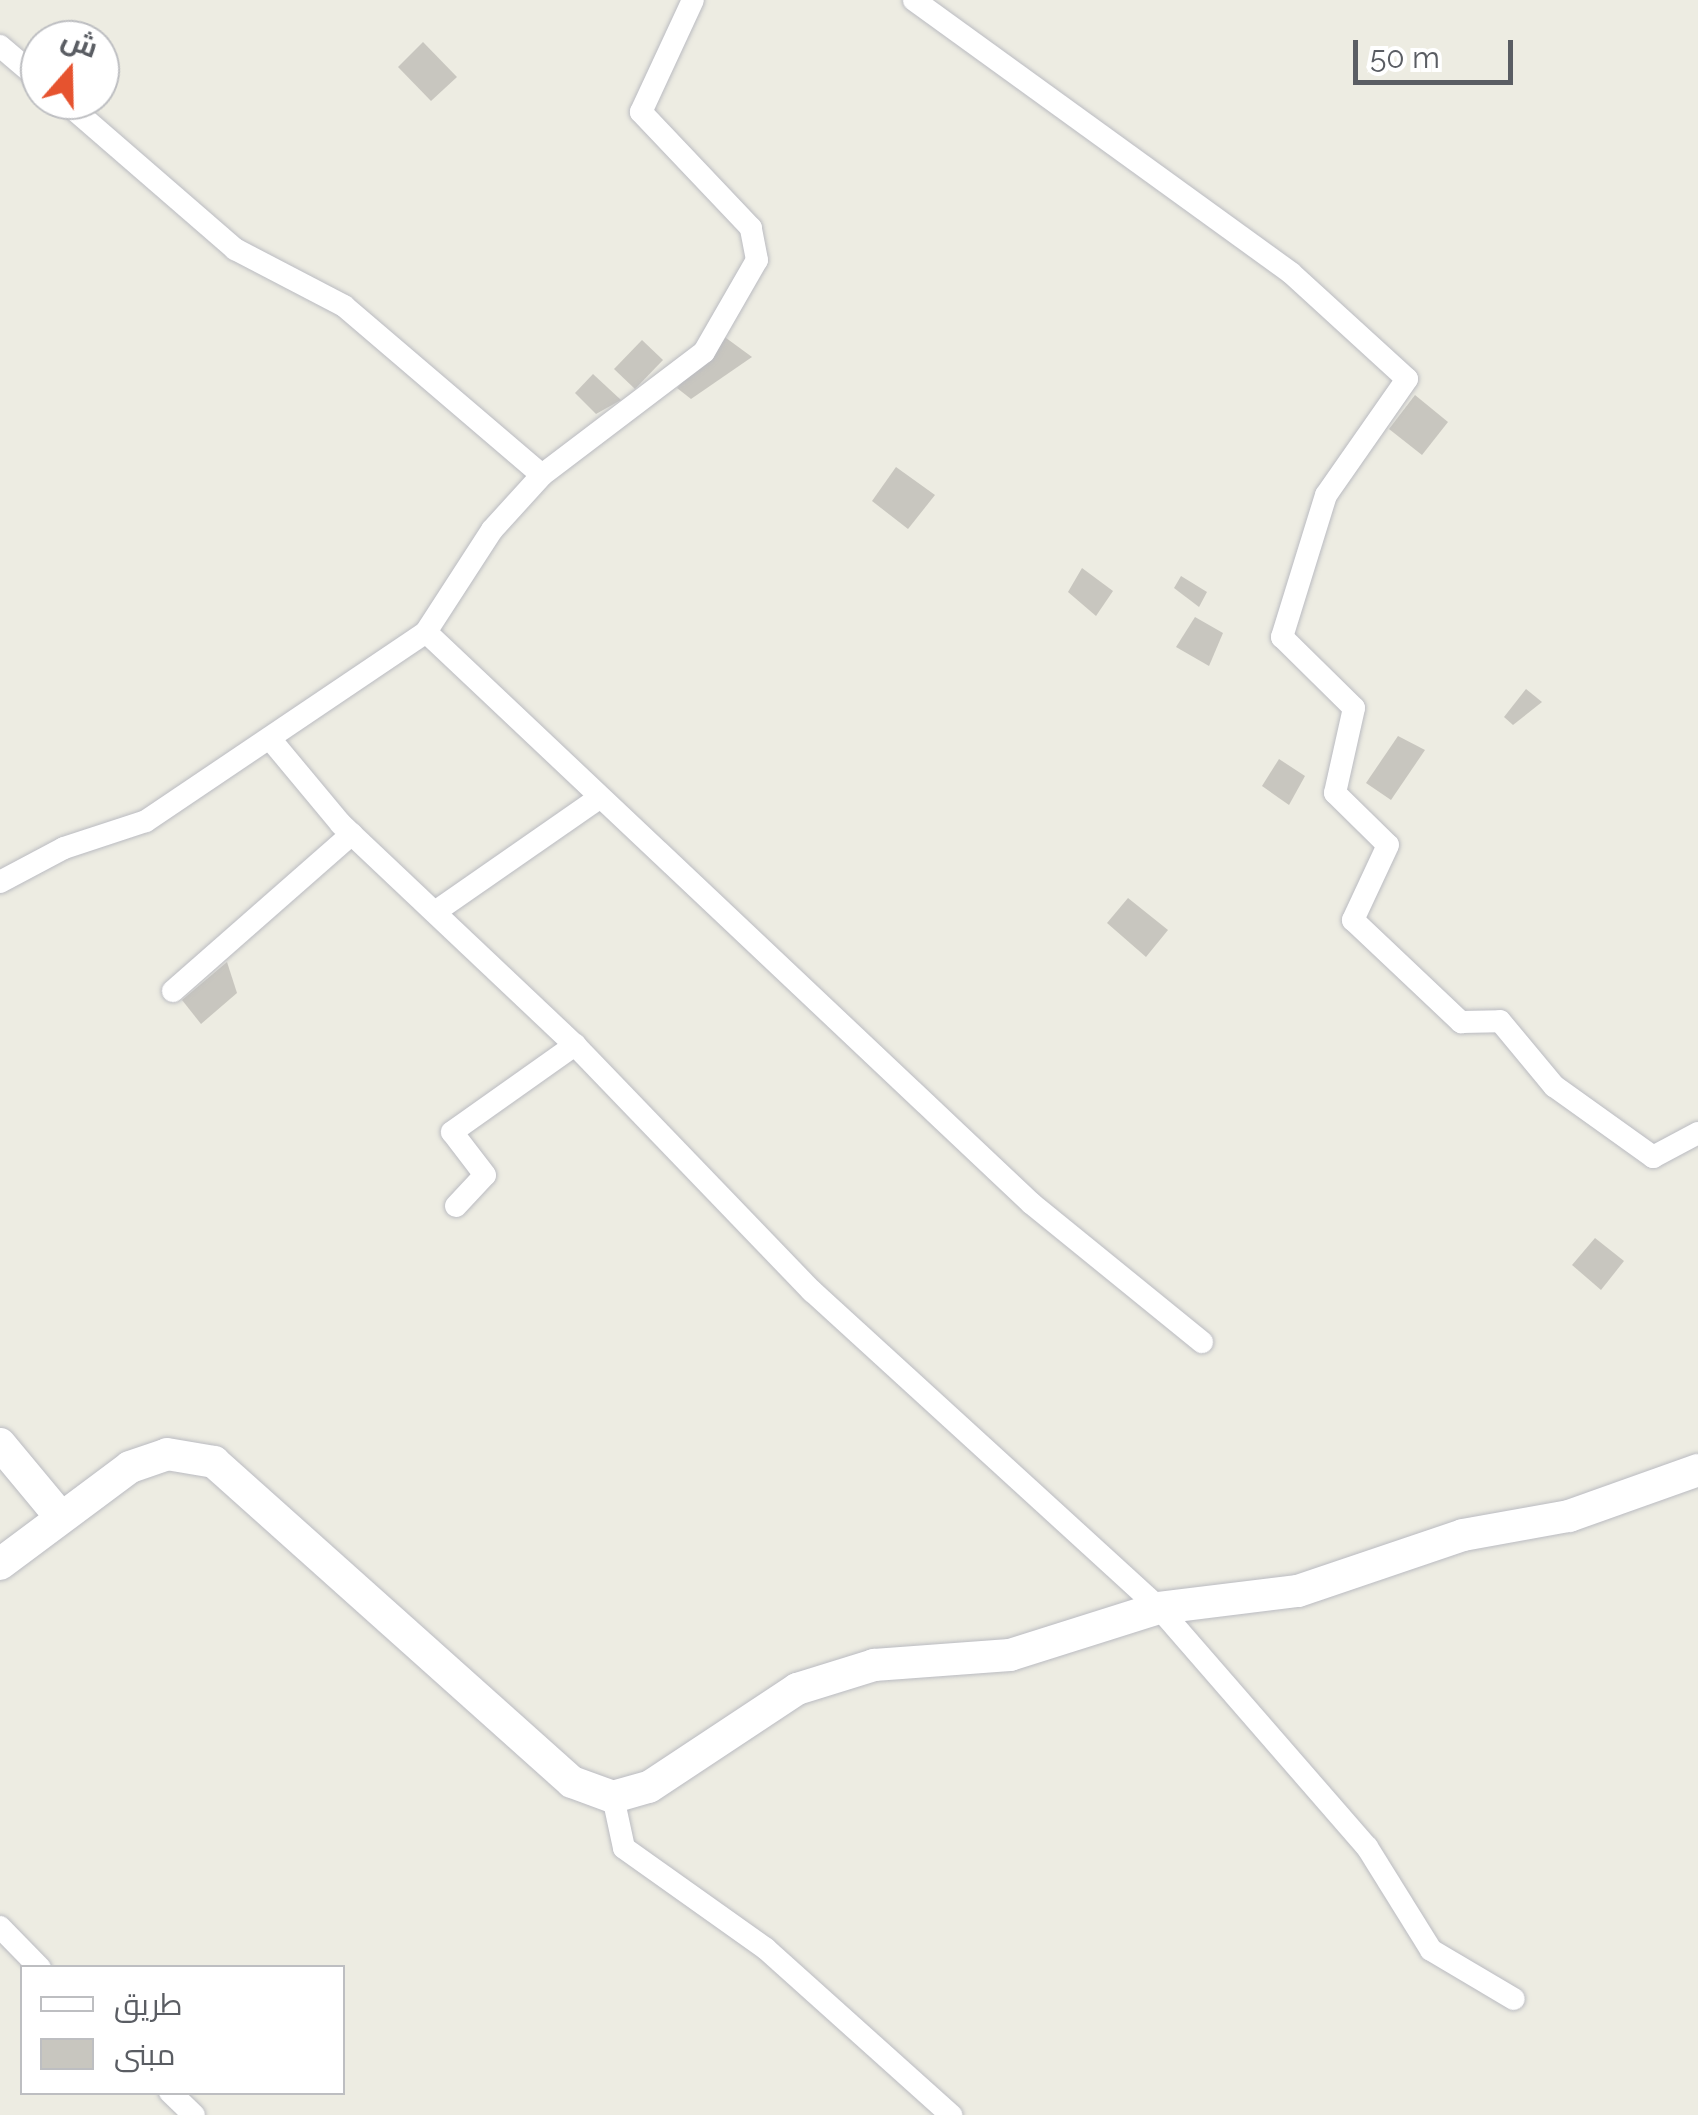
<!DOCTYPE html>
<meta charset="utf-8">
<style>
body{margin:0}
#map{position:relative;width:1698px;height:2115px;overflow:hidden;background:#edece2;font-family:Raleway,Cairo,sans-serif}
div>[style]{position:absolute}
[style*='--x']{left:calc(var(--x)*1px);top:calc(var(--y)*1px);width:calc(var(--w)*1px);rotate:calc(var(--a)*1deg)}
.building>*{inset:0;background:#c8c6bf}
.roads{filter:drop-shadow(0 0 2px #babbc1) drop-shadow(0 0 2px #babbc1)}
.street>*{height:22px;margin:-11px;padding:0 11px;transform-origin:11px;border-radius:11px;background:#fff}
.secondary>*{height:32px;margin:-16px;padding:0 16px;transform-origin:16px;border-radius:16px;background:#fff}
span{translate:-50% -50%;white-space:nowrap;text-align:center;line-height:1.15;-webkit-text-stroke:9px #fff;paint-order:stroke}
.legend{position:absolute;left:20px;top:1965px;width:325px;height:130px;box-sizing:border-box;background:#fff;border:2px solid #bdbec1;margin:0;padding:12px 18px;list-style:none;font-size:30px;color:#5a5d63}
.legend li{display:flex;align-items:center;gap:20px;height:50px}
.legend b{width:50px;border:2px solid #bdbec1}
.north{position:absolute;left:20px;top:20px;width:100px;height:100px;box-sizing:border-box;background:#fff;border:2px solid #bdbec1;border-radius:50%;rotate:20deg;font-size:28px;font-weight:700;line-height:40px;text-align:center;color:#5a5d63}
.north::after{content:'';display:block;margin:auto;width:35px;height:45px;background:#e6532f;clip-path:polygon(50% 0,100% 100%,50% 72%,0 100%)}
.scale{position:absolute;left:1353px;top:40px;width:160px;height:45px;box-sizing:border-box;border:5px solid #5a5d63;border-top:0;padding-left:12px;font-size:30px;line-height:35px;white-space:nowrap;color:#5a5d63;-webkit-text-stroke:8px #fff;paint-order:stroke}
</style>
<div id="map">
<div class="building">
<div style="clip-path:polygon(423px 42px,457px 77px,431px 101px,398px 67px)"></div>
<div style="clip-path:polygon(722px 335px,752px 357px,691px 399px,677px 388px)"></div>
<div style="clip-path:polygon(642px 340px,663px 360px,635px 389px,614px 369px)"></div>
<div style="clip-path:polygon(593px 374px,621px 400px,596px 414px,575px 393px)"></div>
<div style="clip-path:polygon(1415px 395px,1448px 422px,1422px 455px,1389px 429px)"></div>
<div style="clip-path:polygon(896px 467px,935px 495px,908px 529px,872px 501px)"></div>
<div style="clip-path:polygon(1082px 568px,1113px 591px,1096px 616px,1068px 592px)"></div>
<div style="clip-path:polygon(1181px 576px,1207px 592px,1199px 607px,1174px 588px)"></div>
<div style="clip-path:polygon(1195px 617px,1223px 633px,1209px 666px,1176px 647px)"></div>
<div style="clip-path:polygon(1526px 689px,1542px 702px,1513px 725px,1504px 717px)"></div>
<div style="clip-path:polygon(1398px 736px,1425px 750px,1391px 800px,1366px 783px)"></div>
<div style="clip-path:polygon(1279px 759px,1305px 776px,1289px 805px,1262px 786px)"></div>
<div style="clip-path:polygon(1128px 898px,1168px 930px,1146px 957px,1107px 923px)"></div>
<div style="clip-path:polygon(227px 962px,237px 993px,201px 1024px,182px 1000px)"></div>
<div style="clip-path:polygon(1595px 1238px,1624px 1261px,1601px 1290px,1572px 1265px)"></div>
</div>
<div class="roads">
<div class="street">
<div style="--x:914;--y:0;--w:465;--a:35.9"></div>
<div style="--x:1291;--y:273;--w:157;--a:42.4"></div>
<div style="--x:1407;--y:379;--w:141;--a:124.9"></div>
<div style="--x:1326;--y:495;--w:149;--a:107.2"></div>
<div style="--x:1282;--y:637;--w:101;--a:44.6"></div>
<div style="--x:1354;--y:708;--w:87;--a:102.6"></div>
<div style="--x:1335;--y:793;--w:74;--a:44.5"></div>
<div style="--x:1388;--y:845;--w:83;--a:115"></div>
<div style="--x:1353;--y:920;--w:149;--a:43.4"></div>
<div style="--x:1461;--y:1022;--w:39;--a:-1"></div>
<div style="--x:1500;--y:1021;--w:85;--a:50.3"></div>
<div style="--x:1554;--y:1086;--w:122;--a:35.6"></div>
<div style="--x:1653;--y:1157;--w:51;--a:-28.1"></div>
<div style="--x:0;--y:46;--w:52;--a:40.4"></div>
<div style="--x:63;--y:100;--w:228;--a:40.9"></div>
<div style="--x:235;--y:249;--w:123;--a:27.6"></div>
<div style="--x:344;--y:306;--w:260;--a:40.5"></div>
<div style="--x:542;--y:475;--w:203;--a:-37.2"></div>
<div style="--x:704;--y:352;--w:106;--a:-60.1"></div>
<div style="--x:757;--y:260;--w:33;--a:-101"></div>
<div style="--x:751;--y:228;--w:160;--a:-133.5"></div>
<div style="--x:641;--y:112;--w:123;--a:-65.1"></div>
<div style="--x:542;--y:475;--w:74;--a:132.3"></div>
<div style="--x:492;--y:530;--w:121;--a:122.9"></div>
<div style="--x:426;--y:632;--w:833;--a:43.35"></div>
<div style="--x:1032;--y:1204;--w:219;--a:39.1"></div>
<div style="--x:271;--y:740;--w:109;--a:50.2"></div>
<div style="--x:341;--y:824;--w:322;--a:43.4"></div>
<div style="--x:575;--y:1045;--w:342;--a:46.1"></div>
<div style="--x:812;--y:1291;--w:470;--a:42.4"></div>
<div style="--x:1159;--y:1608;--w:317;--a:49"></div>
<div style="--x:1367;--y:1847;--w:121;--a:58.1"></div>
<div style="--x:1431;--y:1950;--w:96;--a:30.6"></div>
<div style="--x:0;--y:882;--w:72;--a:-28"></div>
<div style="--x:64;--y:848;--w:86;--a:-18.2"></div>
<div style="--x:146;--y:821;--w:338;--a:-34"></div>
<div style="--x:435;--y:912;--w:196;--a:-34.8"></div>
<div style="--x:173;--y:991;--w:238;--a:-41.3"></div>
<div style="--x:456;--y:1206;--w:42;--a:-46.9"></div>
<div style="--x:485;--y:1175;--w:54;--a:-127.5"></div>
<div style="--x:452;--y:1132;--w:151;--a:-35.3"></div>
<div style="--x:613;--y:1797;--w:52;--a:77.8"></div>
<div style="--x:624;--y:1848;--w:174;--a:35.4"></div>
<div style="--x:766;--y:1949;--w:249;--a:41.9"></div>
<div style="--x:0;--y:1927;--w:57;--a:45.7"></div>
<div style="--x:170;--y:2092;--w:33;--a:44"></div>
</div>
<div class="secondary">
<div style="--x:0;--y:1444;--w:92;--a:50.3"></div>
<div style="--x:0;--y:1564;--w:162;--a:-36.7"></div>
<div style="--x:130;--y:1467;--w:39;--a:-19"></div>
<div style="--x:167;--y:1454;--w:48;--a:9.7"></div>
<div style="--x:214;--y:1462;--w:480;--a:41.8"></div>
<div style="--x:572;--y:1782;--w:44;--a:20.1"></div>
<div style="--x:613;--y:1797;--w:37;--a:-16"></div>
<div style="--x:649;--y:1787;--w:178;--a:-33.5"></div>
<div style="--x:797;--y:1689;--w:81;--a:-17.3"></div>
<div style="--x:874;--y:1665;--w:136;--a:-4.2"></div>
<div style="--x:1010;--y:1655;--w:156;--a:-17.5"></div>
<div style="--x:1159;--y:1608;--w:140;--a:-7"></div>
<div style="--x:1298;--y:1591;--w:174;--a:-18.7"></div>
<div style="--x:1463;--y:1535;--w:108;--a:-10.2"></div>
<div style="--x:1569;--y:1516;--w:137;--a:-19.6"></div>
</div>
</div>
<ul class="legend">
<li><b style="height:12px;background:#fff"></b>طريق</li>
<li><b style="height:28px;background:#c8c6bf"></b>مبنى</li>
</ul>
<div class="north">ش</div>
<div class="scale">50 m</div>
</div>
